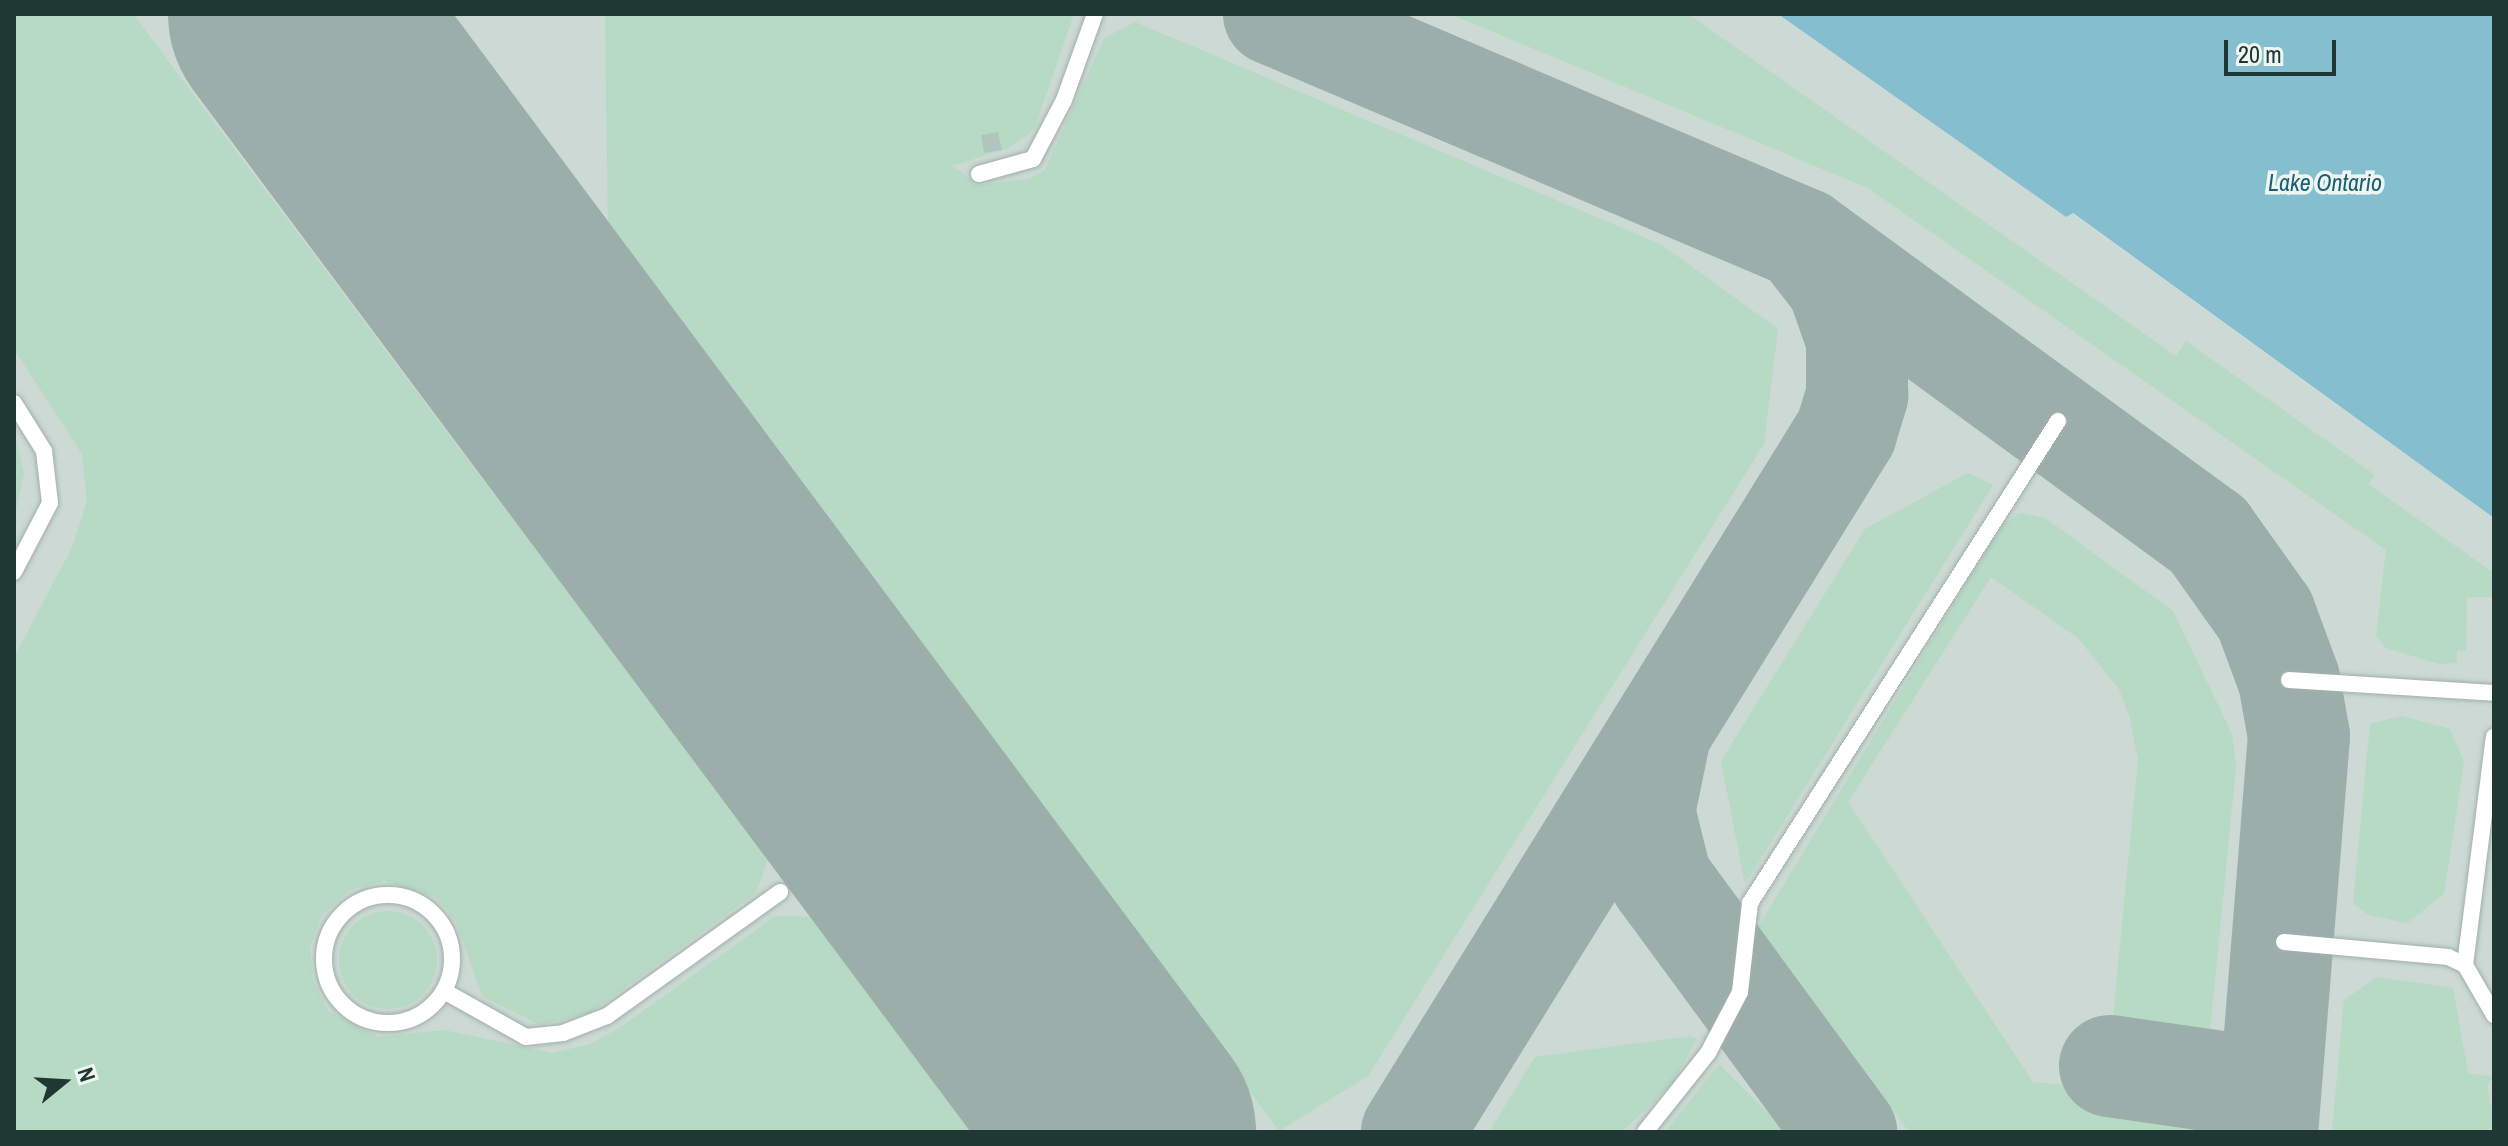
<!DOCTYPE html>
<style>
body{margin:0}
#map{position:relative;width:2508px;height:1146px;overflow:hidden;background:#dee9e5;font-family:"Archivo Narrow",sans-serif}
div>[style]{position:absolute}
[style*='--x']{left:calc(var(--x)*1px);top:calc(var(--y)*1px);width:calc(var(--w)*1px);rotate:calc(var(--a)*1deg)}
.built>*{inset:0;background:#ccd9d4}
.green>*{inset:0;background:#b6dac3}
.round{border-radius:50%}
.water>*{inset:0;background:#85bece}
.taxiway>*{height:102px;margin:-51px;padding:0 51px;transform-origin:51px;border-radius:51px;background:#9caeaa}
.runway>*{height:254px;margin:-127px;padding:0 127px;transform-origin:127px;border-radius:127px;background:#9caeaa}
.building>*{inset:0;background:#b3c4be}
.roads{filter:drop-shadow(0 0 2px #a1b0ac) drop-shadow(0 0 2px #a1b0ac)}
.lane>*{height:16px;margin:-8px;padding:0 8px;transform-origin:8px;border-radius:8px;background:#fff}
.lane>.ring{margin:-8px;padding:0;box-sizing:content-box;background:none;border:16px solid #fff;border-radius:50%}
span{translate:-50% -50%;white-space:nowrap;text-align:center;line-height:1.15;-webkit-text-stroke:7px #eef6f2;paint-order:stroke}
.water-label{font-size:24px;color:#1c5e72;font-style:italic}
.frame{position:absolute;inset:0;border:16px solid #203833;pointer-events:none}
.north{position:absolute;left:24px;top:1042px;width:80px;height:80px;-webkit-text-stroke:6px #eef6f2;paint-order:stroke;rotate:72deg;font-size:22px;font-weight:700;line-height:32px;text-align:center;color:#203833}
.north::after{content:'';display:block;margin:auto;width:28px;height:36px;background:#203833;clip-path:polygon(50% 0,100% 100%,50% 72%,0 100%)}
.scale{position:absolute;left:2224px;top:40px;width:112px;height:36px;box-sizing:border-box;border:4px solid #203833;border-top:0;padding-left:10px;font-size:24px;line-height:28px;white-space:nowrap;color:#203833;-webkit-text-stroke:6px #eef6f2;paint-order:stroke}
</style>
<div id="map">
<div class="built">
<div style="clip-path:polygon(14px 14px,1778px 14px,2066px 217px,2072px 213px,2494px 518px,2494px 1132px,14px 1132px)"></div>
</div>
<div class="green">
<div style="clip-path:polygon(14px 14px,133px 14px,768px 859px,756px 893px,590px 1013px,540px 1025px,482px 996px,456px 922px,436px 897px,384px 881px,350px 890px,322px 915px,310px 946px,313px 980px,328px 1011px,378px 1037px,444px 1030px,552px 1053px,591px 1044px,625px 1024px,775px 916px,811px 917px,970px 1132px,14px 1132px,14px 657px,72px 548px,87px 501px,82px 454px,14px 349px)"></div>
<div style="clip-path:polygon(605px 14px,1074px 14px,1034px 130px,1009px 148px,952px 166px,980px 185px,1029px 179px,1045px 170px,1104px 38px,1135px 22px,1662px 245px,1778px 329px,1764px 444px,1368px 1076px,1279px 1131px,608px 225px)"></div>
<div style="clip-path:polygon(1450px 14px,1688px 14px,2176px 356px,2186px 341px,2375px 475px,2368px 484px,2494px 573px,2494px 597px,2467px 597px,2466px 650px,2457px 651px,2457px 663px,2439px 664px,2386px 648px,2376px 636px,2386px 550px,1868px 188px)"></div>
<div style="clip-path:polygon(14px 432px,24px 473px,14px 520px)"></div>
<div style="clip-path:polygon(1968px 473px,1993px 485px,1745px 884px,1721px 761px,1865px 529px)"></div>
<div style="clip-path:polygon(2020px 513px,2045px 518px,2173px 611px,2232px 734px,2236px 766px,2208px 1052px,2138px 1046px,2113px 1017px,2138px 760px,2130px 718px,2119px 689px,2078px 638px,1991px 577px,1848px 802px,2033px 1082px,2178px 1095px,2200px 1132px,1909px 1132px,1758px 927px,2001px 526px)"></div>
<div style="clip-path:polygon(2402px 716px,2450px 729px,2464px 762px,2444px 894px,2407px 923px,2369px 915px,2353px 903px,2370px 724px)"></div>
<div class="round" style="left:339px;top:911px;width:98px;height:98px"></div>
<div style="clip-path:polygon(2377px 977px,2453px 988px,2468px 1073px,2494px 1077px,2487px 1085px,2494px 1121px,2488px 1132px,2332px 1132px,2344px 1000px)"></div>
<div style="clip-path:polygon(1691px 1036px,1697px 1039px,1672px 1084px,1622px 1132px,1489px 1132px,1535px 1057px)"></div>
<div style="clip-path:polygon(1719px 1064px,1769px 1114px,1783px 1132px,1665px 1132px)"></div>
</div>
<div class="water">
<div style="clip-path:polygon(1778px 14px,2494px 14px,2494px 518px,2073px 213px,2066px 217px)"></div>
</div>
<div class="taxiway">
<div style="--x:376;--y:14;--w:64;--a:91.8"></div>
<div style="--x:374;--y:78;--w:115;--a:65.9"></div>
<div style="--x:1274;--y:14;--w:575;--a:23.04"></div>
<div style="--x:1803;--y:239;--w:502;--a:36.16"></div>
<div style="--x:2208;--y:535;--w:98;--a:54.5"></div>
<div style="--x:2265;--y:615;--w:69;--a:69.7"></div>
<div style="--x:2289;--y:680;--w:57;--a:79.9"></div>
<div style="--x:2299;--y:736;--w:397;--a:94.6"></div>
<div style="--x:1660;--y:734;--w:79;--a:101.7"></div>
<div style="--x:1644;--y:811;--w:71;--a:76.2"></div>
<div style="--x:1661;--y:880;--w:313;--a:53.7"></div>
<div style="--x:2110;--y:1066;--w:112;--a:8.2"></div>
<div style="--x:2221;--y:1082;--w:63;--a:52"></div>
<div style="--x:1412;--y:1132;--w:824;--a:-58.2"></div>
<div style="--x:1846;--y:432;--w:39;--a:-73"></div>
<div style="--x:1857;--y:395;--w:56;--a:-90"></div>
<div style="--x:1857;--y:339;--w:57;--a:-109.4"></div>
<div style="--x:1838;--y:285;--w:54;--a:-127.5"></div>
</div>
<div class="runway">
<div style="--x:295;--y:14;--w:1395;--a:53.28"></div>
</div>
<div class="building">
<div style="clip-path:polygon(998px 132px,1002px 150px,984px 153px,981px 135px)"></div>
</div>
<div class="roads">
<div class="lane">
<div style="--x:979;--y:174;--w:56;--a:-15.5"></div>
<div style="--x:1033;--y:159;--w:67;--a:-62.3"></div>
<div style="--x:1064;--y:100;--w:91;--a:-70.2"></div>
<div style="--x:14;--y:403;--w:57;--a:58"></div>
<div style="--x:44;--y:451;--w:52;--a:83.4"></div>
<div style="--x:50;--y:503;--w:78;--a:117.6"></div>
<div style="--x:2289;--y:680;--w:205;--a:3.6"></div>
<div class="ring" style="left:324px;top:895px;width:112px;height:112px"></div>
<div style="--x:2284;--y:942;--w:165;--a:5.2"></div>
<div style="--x:2448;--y:957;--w:19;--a:25"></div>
<div style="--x:2465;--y:965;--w:58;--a:59.9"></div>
<div style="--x:2465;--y:965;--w:230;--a:-82.8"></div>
<div style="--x:444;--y:991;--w:94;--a:29.3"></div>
<div style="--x:526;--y:1037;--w:37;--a:-6"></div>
<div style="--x:563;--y:1033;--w:47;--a:-21.1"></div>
<div style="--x:607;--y:1016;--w:213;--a:-35.6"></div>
<div style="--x:1645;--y:1132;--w:101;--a:-51.4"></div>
<div style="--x:1708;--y:1053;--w:69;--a:-62.3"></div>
<div style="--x:1740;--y:992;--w:90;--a:-83.6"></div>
<div style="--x:1750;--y:903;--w:572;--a:-57.42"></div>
</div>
</div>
<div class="water-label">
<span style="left:2325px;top:183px">Lake Ontario</span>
</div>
<div class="frame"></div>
<div class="north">N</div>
<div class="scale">20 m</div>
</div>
